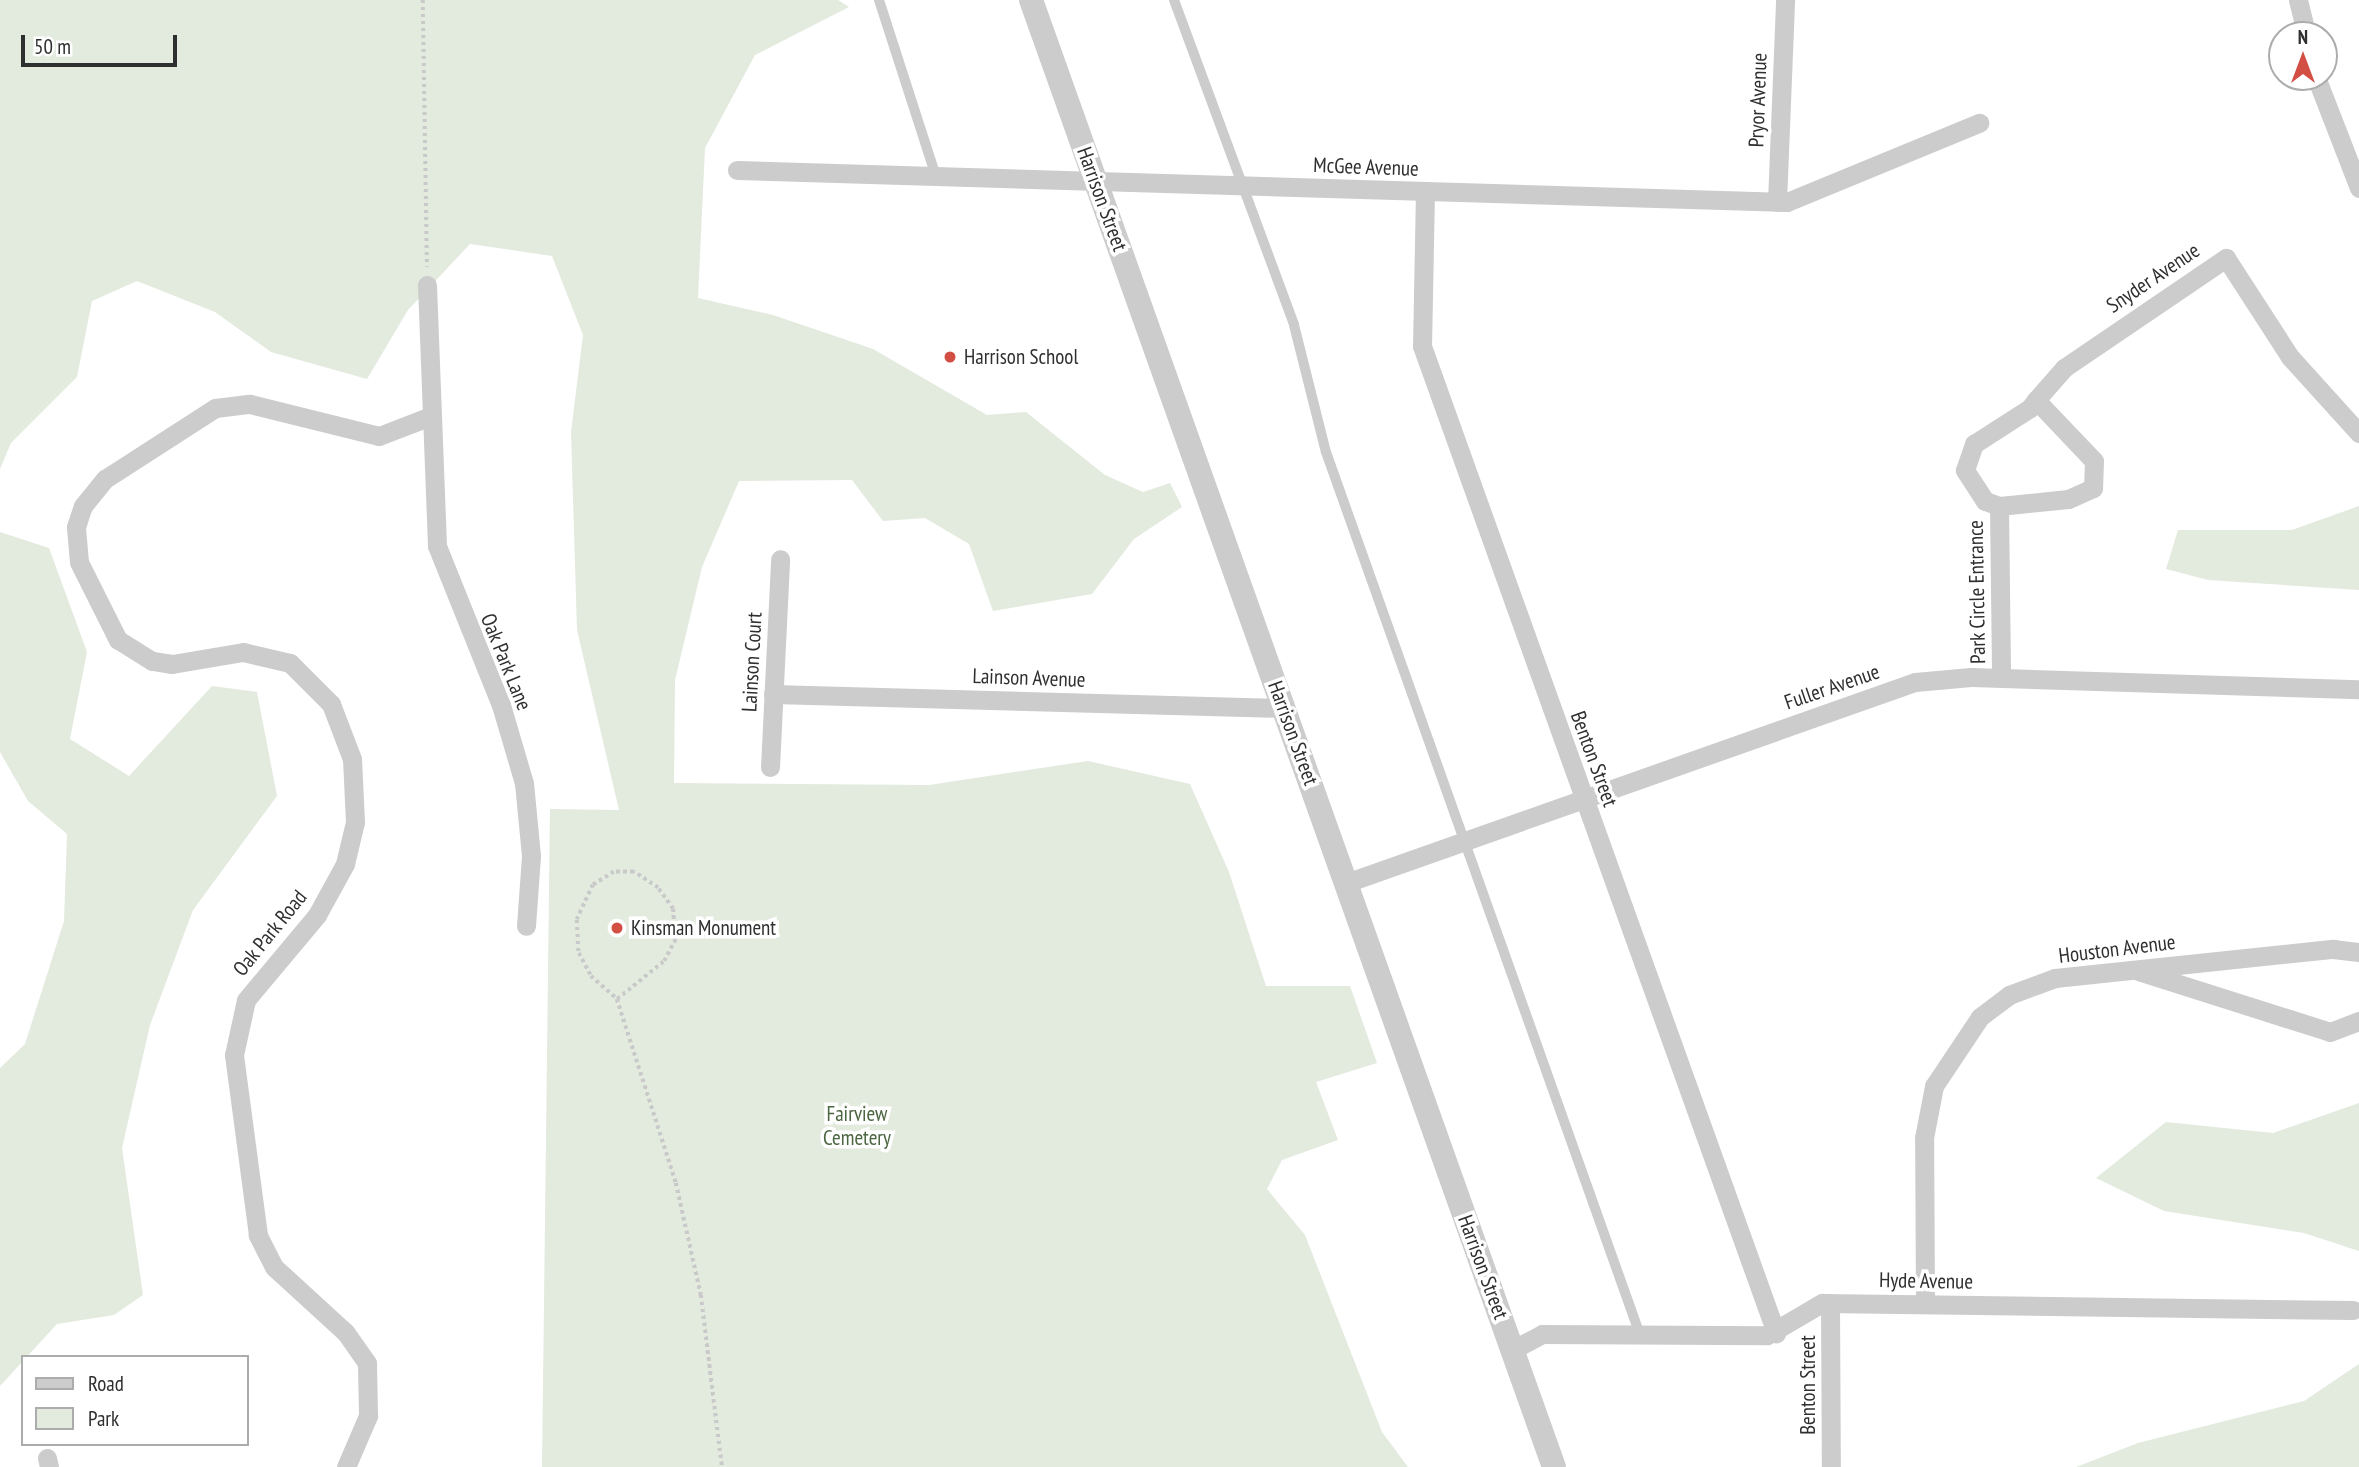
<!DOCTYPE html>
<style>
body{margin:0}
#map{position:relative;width:2359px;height:1467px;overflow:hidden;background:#fff;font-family:"PT Sans Narrow",sans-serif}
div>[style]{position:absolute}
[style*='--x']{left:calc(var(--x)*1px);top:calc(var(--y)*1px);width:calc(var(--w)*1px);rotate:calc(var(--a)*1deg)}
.green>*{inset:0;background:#e3eade}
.path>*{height:3.5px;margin-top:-1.75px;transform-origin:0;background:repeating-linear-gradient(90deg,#c9c9c9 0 3.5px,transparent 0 7px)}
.service>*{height:10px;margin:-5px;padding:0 5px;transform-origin:5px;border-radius:5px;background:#ccc}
.minor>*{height:19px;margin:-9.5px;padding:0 9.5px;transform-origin:9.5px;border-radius:9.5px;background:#ccc}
.tertiary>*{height:24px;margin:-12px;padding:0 12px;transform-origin:12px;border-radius:12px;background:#ccc}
.dots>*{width:19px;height:19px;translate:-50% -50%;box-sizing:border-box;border:4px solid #fff;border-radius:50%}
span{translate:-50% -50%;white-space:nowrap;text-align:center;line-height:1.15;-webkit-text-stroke:7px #fff;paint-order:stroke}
.street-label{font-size:21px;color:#2f2f2f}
.poi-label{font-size:21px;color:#2f2f2f}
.left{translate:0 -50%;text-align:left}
.park-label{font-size:21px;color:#4c6641}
.legend{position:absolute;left:21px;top:1355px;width:228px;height:91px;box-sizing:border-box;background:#fff;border:2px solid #acacac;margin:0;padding:9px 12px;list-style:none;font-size:21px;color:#2f2f2f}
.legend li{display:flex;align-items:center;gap:14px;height:35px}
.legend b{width:35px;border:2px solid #acacac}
.north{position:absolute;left:2268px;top:21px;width:70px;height:70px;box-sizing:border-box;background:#fff;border:2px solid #acacac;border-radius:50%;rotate:0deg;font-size:19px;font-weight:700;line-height:28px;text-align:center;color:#2f2f2f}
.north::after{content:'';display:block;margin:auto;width:24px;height:32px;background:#d34f44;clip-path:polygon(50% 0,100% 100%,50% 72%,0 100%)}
.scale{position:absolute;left:21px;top:35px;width:156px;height:32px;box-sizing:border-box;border:4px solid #2f2f2f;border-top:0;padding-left:9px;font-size:21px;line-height:24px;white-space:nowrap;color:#2f2f2f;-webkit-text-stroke:5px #fff;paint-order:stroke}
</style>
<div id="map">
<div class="green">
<div style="clip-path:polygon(0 0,838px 0,849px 7px,755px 55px,705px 148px,698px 298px,773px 315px,873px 349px,987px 415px,1026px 412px,1105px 475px,1143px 492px,1170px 483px,1182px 507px,1134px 539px,1092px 594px,993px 611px,969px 544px,925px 518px,883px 521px,852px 480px,739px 481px,702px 567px,675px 680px,674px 783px,929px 785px,1088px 761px,1190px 784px,1229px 872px,1266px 986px,1350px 986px,1377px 1063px,1316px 1082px,1338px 1140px,1282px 1160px,1267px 1189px,1305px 1235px,1382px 1432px,1408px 1467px,542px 1467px,550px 809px,619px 810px,577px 630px,571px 432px,583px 335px,552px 256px,470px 244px,408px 310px,367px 379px,271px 352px,215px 312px,137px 281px,92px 301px,77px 377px,11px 443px,0 469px)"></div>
<div style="clip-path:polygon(2359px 506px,2359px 590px,2208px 580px,2166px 569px,2178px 530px,2292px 530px)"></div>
<div style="clip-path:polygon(0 532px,49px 548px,87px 652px,70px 739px,129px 776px,212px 686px,257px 692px,277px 796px,193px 910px,150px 1025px,122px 1148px,143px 1295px,114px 1315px,57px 1324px,0 1386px,0 1068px,25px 1044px,64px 921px,67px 834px,28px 801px,0 752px)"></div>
<div style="clip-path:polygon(2359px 1103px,2359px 1251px,2304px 1233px,2164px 1211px,2096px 1178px,2166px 1122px,2273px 1133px)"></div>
<div style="clip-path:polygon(2359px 1364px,2359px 1467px,2076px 1467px,2138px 1443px,2304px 1401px)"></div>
</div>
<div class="path">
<div style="--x:423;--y:0;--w:267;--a:89.1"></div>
<div style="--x:617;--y:999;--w:60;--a:-39"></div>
<div style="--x:664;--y:961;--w:24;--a:-62"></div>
<div style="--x:675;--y:940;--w:31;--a:-94"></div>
<div style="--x:673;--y:909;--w:26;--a:-126"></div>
<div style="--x:658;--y:888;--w:29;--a:-146"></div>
<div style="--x:634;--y:872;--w:20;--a:180"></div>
<div style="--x:614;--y:872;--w:25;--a:148"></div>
<div style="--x:593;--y:885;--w:38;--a:115"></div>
<div style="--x:577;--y:920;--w:33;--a:87"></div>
<div style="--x:579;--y:953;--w:26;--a:62"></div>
<div style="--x:591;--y:976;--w:35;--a:41"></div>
<div style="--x:617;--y:999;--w:193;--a:72.2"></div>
<div style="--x:676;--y:1183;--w:115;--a:77.4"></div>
<div style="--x:701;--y:1295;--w:173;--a:83"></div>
</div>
<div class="service">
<div style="--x:879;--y:0;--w:185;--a:72.1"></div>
<div style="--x:1174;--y:0;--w:346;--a:69.7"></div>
<div style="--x:1294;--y:325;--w:131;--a:75.9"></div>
<div style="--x:1326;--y:452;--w:937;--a:70.42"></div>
</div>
<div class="minor">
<div style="--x:2298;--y:0;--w:36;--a:76"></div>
<div style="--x:2316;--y:77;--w:119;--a:68.8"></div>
<div style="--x:737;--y:170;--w:1050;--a:1.75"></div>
<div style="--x:1787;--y:202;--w:208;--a:-22.4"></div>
<div style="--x:1425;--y:191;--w:155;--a:91.1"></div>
<div style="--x:1422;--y:346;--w:1049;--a:70.27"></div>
<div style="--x:1777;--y:202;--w:202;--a:-87.7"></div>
<div style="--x:427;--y:285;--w:261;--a:87.8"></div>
<div style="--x:437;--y:546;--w:171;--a:68.1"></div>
<div style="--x:501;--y:705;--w:81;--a:73.6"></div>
<div style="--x:524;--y:783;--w:73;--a:84.5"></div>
<div style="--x:531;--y:856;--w:70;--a:94.1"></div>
<div style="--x:2036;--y:400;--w:84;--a:46.4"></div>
<div style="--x:2094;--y:461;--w:27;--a:92"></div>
<div style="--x:2093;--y:488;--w:27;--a:156"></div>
<div style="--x:2068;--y:499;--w:69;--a:174.2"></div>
<div style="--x:1999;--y:506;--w:15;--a:-160"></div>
<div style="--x:1985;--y:501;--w:37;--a:-123"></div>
<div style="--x:1965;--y:470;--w:28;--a:-71"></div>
<div style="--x:1974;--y:444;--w:67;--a:-32.7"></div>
<div style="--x:2030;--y:408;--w:10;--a:-53"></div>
<div style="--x:2036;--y:400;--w:43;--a:-48.8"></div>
<div style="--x:2064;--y:368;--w:196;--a:-34.2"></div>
<div style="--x:2226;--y:258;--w:118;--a:57.1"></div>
<div style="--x:2290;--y:357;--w:103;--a:47.8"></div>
<div style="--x:1999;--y:506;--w:172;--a:89.3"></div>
<div style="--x:773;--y:694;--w:511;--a:1.57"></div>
<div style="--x:770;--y:767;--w:208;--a:-87.2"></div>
<div style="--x:1346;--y:883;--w:603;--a:-19.46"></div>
<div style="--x:1915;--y:682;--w:56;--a:-5.1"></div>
<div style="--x:1971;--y:677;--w:388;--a:1.8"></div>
<div style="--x:2138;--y:971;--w:201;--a:17.6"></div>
<div style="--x:2330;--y:1032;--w:31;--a:-21"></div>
<div style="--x:1830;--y:1303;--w:164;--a:89.7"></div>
<div style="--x:1925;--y:1303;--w:165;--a:-90.3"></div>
<div style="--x:1924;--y:1138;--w:53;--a:-79.1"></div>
<div style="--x:1934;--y:1086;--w:83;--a:-56.3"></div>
<div style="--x:1980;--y:1017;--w:36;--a:-37"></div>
<div style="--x:2009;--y:995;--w:49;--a:-20.3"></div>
<div style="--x:2055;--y:978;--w:280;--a:-6"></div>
<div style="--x:2333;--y:949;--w:26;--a:7"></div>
<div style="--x:1512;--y:1350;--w:34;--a:-28"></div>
<div style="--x:1542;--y:1334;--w:225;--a:0.3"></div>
<div style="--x:1767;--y:1335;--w:64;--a:-30.2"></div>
<div style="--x:1822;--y:1303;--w:531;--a:0.76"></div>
<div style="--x:47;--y:1458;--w:9;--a:77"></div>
<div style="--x:346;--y:1467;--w:56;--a:-66.7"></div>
<div style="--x:368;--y:1416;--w:53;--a:-91.1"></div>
<div style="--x:367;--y:1363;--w:38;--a:-125"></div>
<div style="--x:345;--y:1332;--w:96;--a:-137.5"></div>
<div style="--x:274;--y:1267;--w:36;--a:-117"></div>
<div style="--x:258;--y:1235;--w:182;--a:-97.6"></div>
<div style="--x:234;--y:1055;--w:56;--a:-77.7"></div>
<div style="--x:246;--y:1000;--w:111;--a:-50.1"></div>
<div style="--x:317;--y:915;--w:58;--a:-61.2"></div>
<div style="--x:345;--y:864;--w:43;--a:-76.6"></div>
<div style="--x:355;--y:822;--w:63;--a:-92.7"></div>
<div style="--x:352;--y:759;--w:59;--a:-110.9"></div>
<div style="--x:331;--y:704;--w:58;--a:-135"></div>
<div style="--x:290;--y:663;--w:48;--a:-166.8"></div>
<div style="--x:243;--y:652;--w:72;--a:170.4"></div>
<div style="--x:172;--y:664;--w:20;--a:-171"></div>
<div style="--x:152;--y:661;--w:40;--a:-148"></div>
<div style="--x:118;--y:640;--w:87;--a:-116.6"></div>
<div style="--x:79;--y:562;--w:35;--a:-95"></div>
<div style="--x:76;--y:527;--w:22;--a:-72"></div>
<div style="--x:83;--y:506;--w:35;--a:-51"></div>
<div style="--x:105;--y:479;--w:131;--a:-32.8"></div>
<div style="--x:215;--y:408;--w:35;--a:-7"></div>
<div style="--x:250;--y:404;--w:133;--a:13.9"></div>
<div style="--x:379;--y:436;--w:56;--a:-21"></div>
</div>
<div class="tertiary">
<div style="--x:1031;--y:0;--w:1557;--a:70.38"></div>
</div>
<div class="dots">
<div style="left:950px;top:357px;background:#d34f44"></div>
<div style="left:617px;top:928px;background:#d34f44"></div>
</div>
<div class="street-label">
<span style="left:1758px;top:100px;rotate:-88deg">Pryor Avenue</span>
<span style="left:1366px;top:167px;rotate:2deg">McGee Avenue</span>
<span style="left:1102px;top:199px;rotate:70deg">Harrison Street</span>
<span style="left:2153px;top:278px;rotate:-34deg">Snyder Avenue</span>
<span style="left:1977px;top:592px;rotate:-91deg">Park Circle Entrance</span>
<span style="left:506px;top:662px;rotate:68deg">Oak Park Lane</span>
<span style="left:752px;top:662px;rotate:-87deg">Lainson Court</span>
<span style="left:1029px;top:678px;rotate:2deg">Lainson Avenue</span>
<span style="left:1832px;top:687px;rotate:-19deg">Fuller Avenue</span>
<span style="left:1293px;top:733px;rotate:70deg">Harrison Street</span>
<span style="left:1594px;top:759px;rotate:70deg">Benton Street</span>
<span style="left:270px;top:933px;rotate:-51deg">Oak Park Road</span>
<span style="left:2117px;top:949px;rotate:-7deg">Houston Avenue</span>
<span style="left:1483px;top:1267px;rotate:70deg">Harrison Street</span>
<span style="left:1926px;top:1281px;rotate:1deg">Hyde Avenue</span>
<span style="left:1808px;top:1385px;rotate:-90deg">Benton Street</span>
</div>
<div class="poi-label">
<span class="left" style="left:964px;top:357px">Harrison School</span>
<span class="left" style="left:631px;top:928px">Kinsman Monument</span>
</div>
<div class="park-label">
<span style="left:857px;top:1126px">Fairview<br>Cemetery</span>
</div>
<ul class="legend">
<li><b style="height:9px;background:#ccc"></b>Road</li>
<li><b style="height:19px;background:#e3eade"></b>Park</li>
</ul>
<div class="north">N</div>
<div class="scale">50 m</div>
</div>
